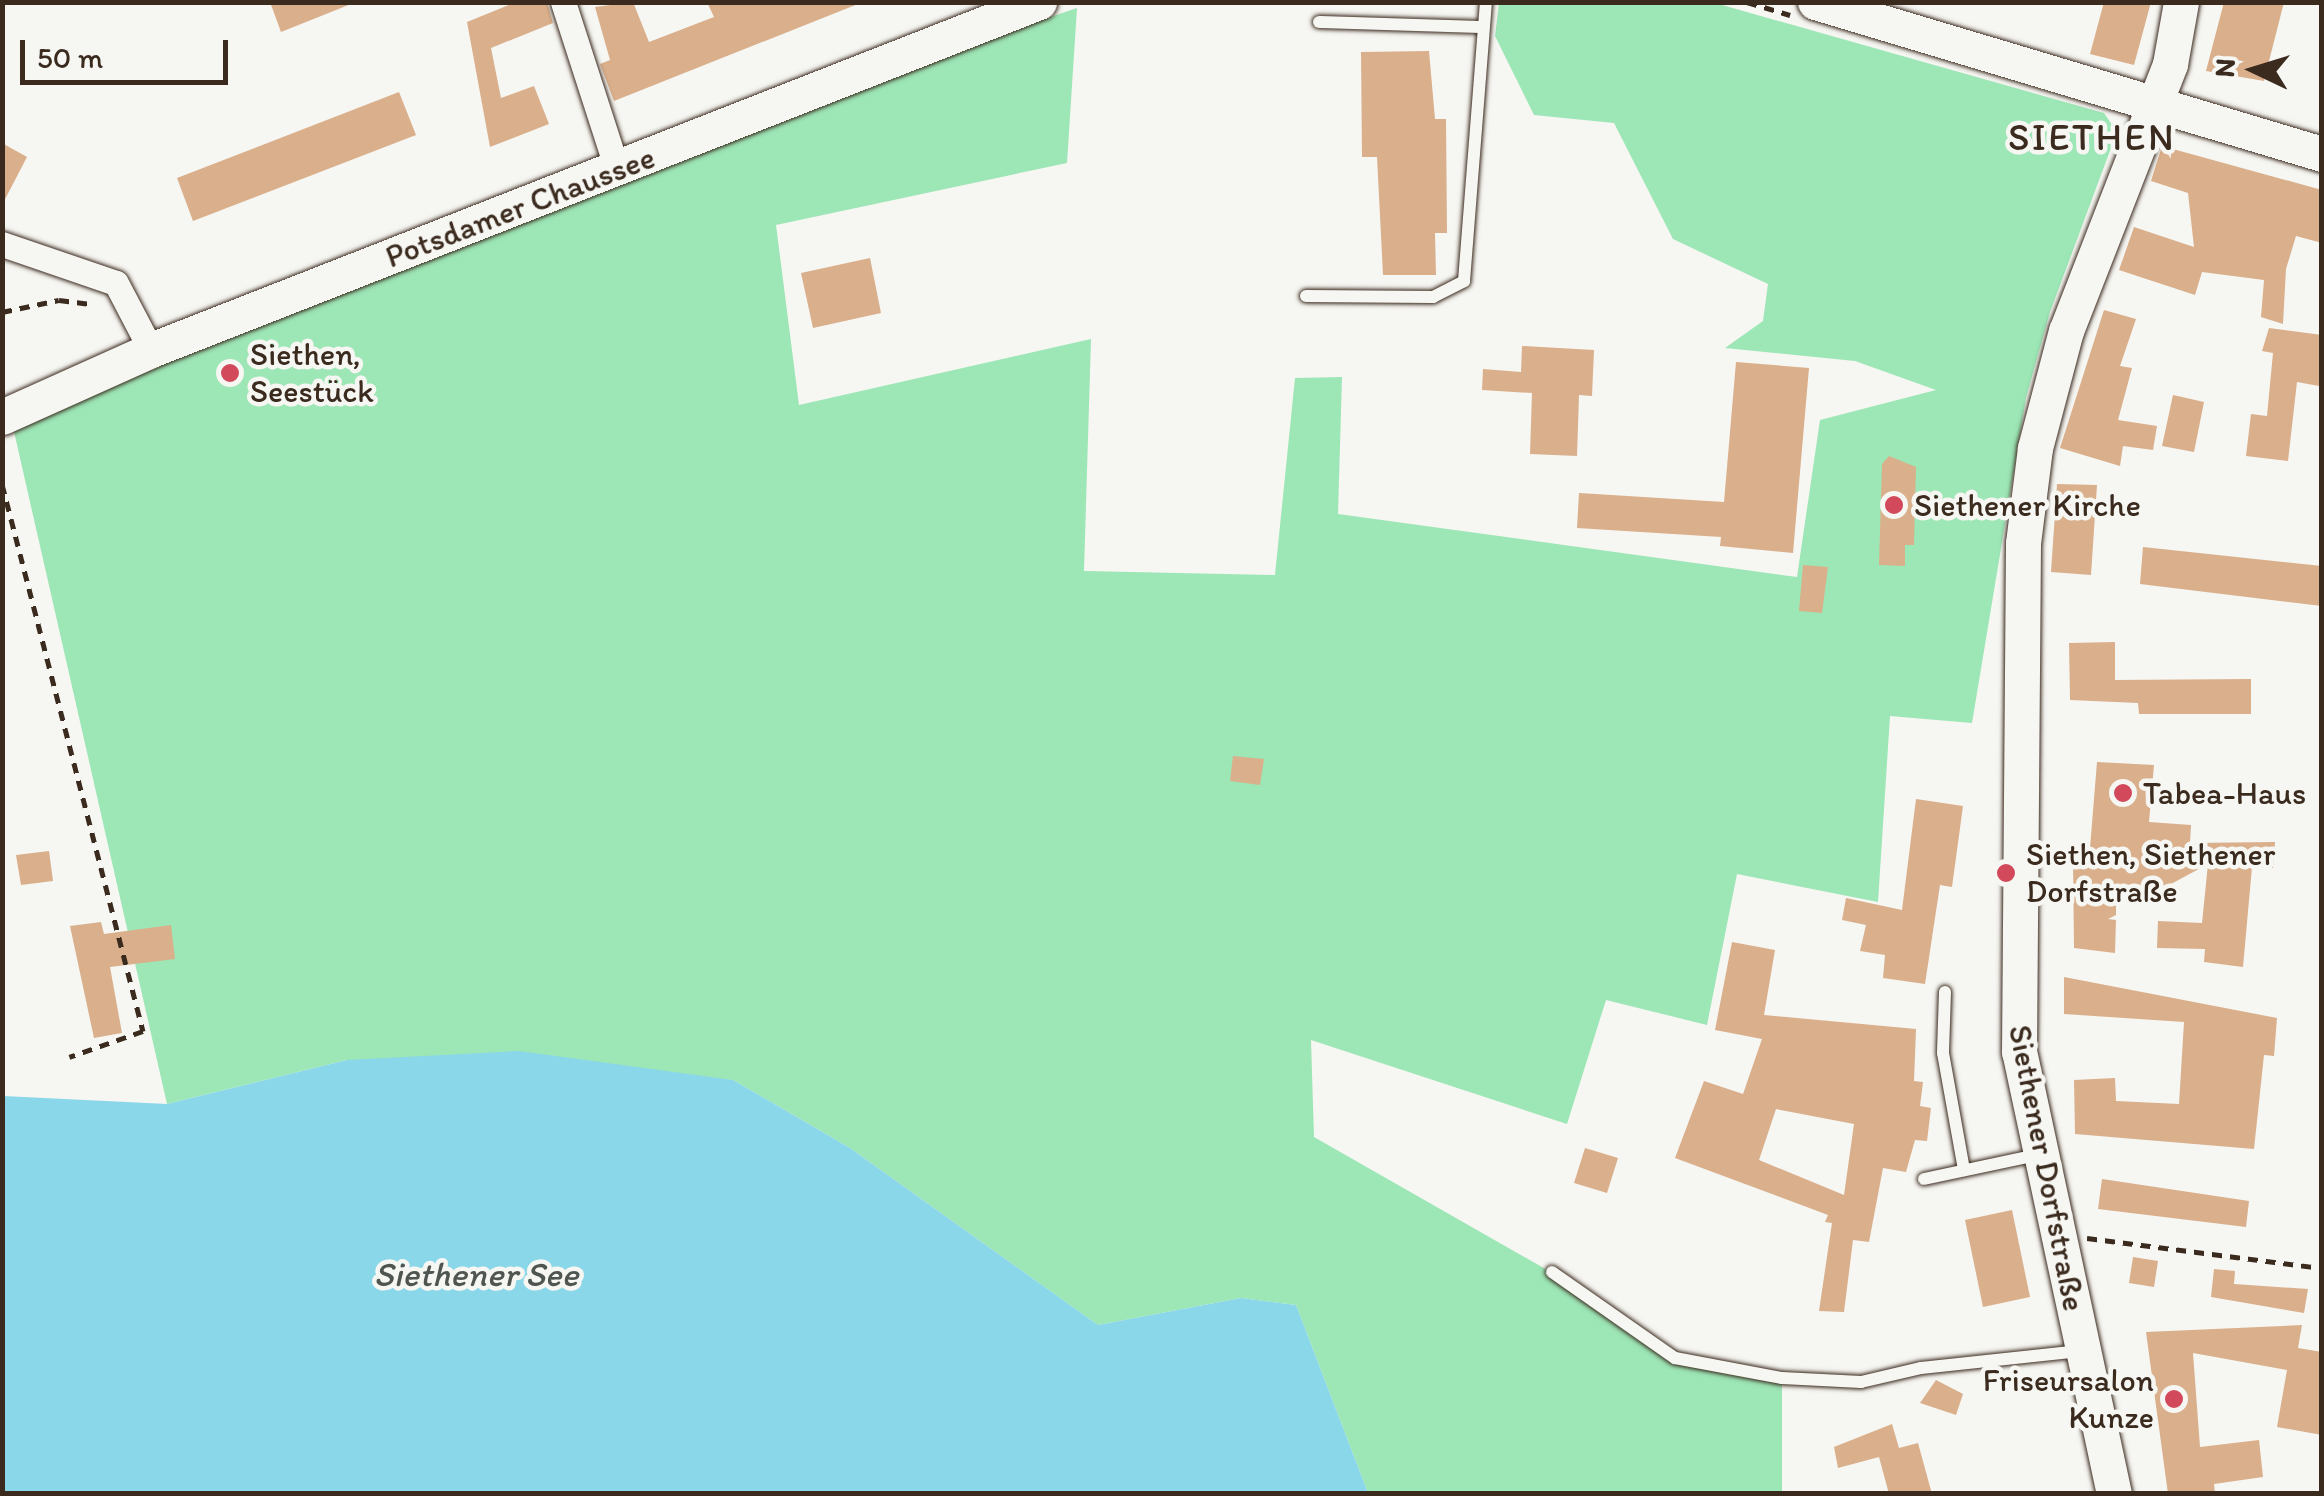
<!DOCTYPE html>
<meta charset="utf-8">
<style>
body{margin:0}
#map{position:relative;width:2324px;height:1496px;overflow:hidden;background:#f6f6f2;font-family:Itim,sans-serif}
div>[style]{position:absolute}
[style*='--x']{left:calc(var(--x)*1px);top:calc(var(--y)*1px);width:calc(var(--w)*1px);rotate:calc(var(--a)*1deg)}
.green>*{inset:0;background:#9de6b6}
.water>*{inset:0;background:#8ad7ea}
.building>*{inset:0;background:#daaf8b}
.path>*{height:5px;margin-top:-2.5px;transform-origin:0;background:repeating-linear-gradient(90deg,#3b2a1e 0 10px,transparent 0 18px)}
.roads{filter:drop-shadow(0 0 2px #3b2a1e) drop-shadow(0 0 2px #3b2a1e)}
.service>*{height:12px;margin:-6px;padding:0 6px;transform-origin:6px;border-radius:6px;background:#f6f6f2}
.minor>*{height:25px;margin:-12.5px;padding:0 12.5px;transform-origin:12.5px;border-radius:12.5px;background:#f6f6f2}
.secondary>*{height:35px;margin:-17.5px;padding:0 17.5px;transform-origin:17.5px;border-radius:17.5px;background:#f6f6f2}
.dots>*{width:28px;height:28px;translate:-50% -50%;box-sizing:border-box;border:5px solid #f6f6f2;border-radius:50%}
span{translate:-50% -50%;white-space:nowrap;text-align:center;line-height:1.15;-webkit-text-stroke:9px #f6f6f2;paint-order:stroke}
.street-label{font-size:32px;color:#3b2a1e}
.poi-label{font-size:32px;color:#3b2a1e}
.left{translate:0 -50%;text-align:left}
.right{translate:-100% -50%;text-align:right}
.water-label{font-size:35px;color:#4f5551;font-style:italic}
.quarter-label{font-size:38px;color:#3b2a1e;letter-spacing:2.5px}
.frame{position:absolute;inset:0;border:5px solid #3b2a1e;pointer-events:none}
.north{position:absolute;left:2204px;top:20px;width:100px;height:100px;-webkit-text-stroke:8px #f6f6f2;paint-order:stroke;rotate:274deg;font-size:28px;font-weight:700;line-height:40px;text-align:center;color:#3b2a1e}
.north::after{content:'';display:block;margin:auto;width:35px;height:45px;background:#3b2a1e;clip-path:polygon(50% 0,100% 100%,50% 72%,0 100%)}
.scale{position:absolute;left:20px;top:40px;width:208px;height:45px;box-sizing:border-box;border:5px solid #3b2a1e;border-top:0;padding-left:12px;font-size:30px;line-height:35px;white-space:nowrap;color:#3b2a1e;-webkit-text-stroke:8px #f6f6f2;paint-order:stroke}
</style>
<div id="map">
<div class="green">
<div style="clip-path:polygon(1499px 3px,1715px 3px,2104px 113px,2117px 132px,2050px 312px,2026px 398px,1972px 723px,1890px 716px,1878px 902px,1737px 874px,1707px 1025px,1606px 1000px,1567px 1124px,1311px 1040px,1314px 1137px,1549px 1271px,1675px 1358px,1782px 1378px,1782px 1493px,1368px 1493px,1296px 1305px,1241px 1298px,1098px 1325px,850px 1148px,733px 1080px,347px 1060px,167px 1104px,10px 414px,699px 137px,1077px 8px,1067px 163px,776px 225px,799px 405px,1091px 339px,1084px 571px,1275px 575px,1295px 378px,1342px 377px,1338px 514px,1797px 577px,1820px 420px,1936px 390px,1855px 361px,1725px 348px,1763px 321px,1768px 284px,1673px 239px,1614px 123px,1534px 115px,1495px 36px)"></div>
</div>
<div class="water">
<div style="clip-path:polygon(519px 1051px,733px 1080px,850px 1148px,1098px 1325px,1241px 1298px,1296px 1305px,1368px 1493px,3px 1493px,3px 1096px,167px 1104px,347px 1060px)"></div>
</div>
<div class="building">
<div style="clip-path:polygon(270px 2px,351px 2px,351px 4px,281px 32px)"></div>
<div style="clip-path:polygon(516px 2px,547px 2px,553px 23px,491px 48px,501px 98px,534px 86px,549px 124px,490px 147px,467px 22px)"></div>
<div style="clip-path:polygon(633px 2px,649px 42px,714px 17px,707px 2px,858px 4px,614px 101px,600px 64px,610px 60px,595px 7px)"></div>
<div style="clip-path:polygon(2104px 2px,2151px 2px,2134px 65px,2090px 54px)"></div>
<div style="clip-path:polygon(2224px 2px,2284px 2px,2264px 81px,2206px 71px)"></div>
<div style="clip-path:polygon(1429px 51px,1435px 119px,1446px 119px,1447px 233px,1435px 233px,1436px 275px,1383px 275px,1377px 157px,1362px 157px,1361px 52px)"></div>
<div style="clip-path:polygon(399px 92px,416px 135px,193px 221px,177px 178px)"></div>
<div style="clip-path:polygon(2px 143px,27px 157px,2px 205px)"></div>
<div style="clip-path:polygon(2162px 146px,2322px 190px,2322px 243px,2296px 236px,2286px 269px,2283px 324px,2261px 317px,2264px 280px,2202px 272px,2195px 295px,2119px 270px,2134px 227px,2194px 247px,2188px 193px,2151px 181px)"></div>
<div style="clip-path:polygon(870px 258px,881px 313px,813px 328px,801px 273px)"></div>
<div style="clip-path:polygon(2104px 310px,2136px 319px,2120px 366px,2132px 368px,2118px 420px,2157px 426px,2153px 450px,2123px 446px,2120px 466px,2060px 448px)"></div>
<div style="clip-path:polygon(2269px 328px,2322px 335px,2319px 386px,2297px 382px,2288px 461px,2246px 456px,2251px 414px,2267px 416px,2273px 353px,2262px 351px)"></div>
<div style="clip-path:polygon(1522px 346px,1594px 350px,1592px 396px,1579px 395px,1577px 456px,1530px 454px,1532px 393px,1482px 390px,1483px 369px,1521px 372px)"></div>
<div style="clip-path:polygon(1736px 362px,1809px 368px,1793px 553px,1720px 546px,1721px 537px,1577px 528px,1579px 493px,1724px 502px)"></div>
<div style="clip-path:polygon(2173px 395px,2204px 402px,2194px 452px,2162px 446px)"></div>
<div style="clip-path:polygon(1889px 456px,1916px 467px,1914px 545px,1905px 545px,1905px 566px,1879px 565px,1882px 464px)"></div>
<div style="clip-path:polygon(2057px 484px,2097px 485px,2091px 575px,2051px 572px)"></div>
<div style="clip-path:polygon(2143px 547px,2322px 566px,2322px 606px,2140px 584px)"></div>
<div style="clip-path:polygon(1803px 565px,1828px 567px,1822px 613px,1799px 611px)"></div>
<div style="clip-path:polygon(2115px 642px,2115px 680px,2251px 679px,2251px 714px,2139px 714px,2138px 703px,2070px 700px,2069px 643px)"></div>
<div style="clip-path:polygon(1233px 756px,1264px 759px,1260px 785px,1230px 781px)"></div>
<div style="clip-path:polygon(2097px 762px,2154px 765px,2149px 822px,2191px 825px,2190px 843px,2275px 842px,2273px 868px,2252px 867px,2243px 967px,2204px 962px,2205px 949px,2157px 948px,2158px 921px,2202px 923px,2208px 864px,2160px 890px,2116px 887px,2116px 915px,2108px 919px,2116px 920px,2115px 953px,2074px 948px,2073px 861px,2089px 860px)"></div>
<div style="clip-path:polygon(1916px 799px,1963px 806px,1952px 887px,1940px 885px,1925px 984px,1883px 978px,1885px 955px,1860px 951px,1866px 925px,1842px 920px,1846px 898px,1902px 910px)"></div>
<div style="clip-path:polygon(49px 851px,53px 881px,21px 885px,16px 855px)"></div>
<div style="clip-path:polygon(101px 922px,104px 934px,171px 925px,175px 959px,110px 967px,122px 1033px,94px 1038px,70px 926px)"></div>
<div style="clip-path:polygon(evenodd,1732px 942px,1775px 950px,1764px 1015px,1916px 1029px,1914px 1081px,1923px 1082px,1920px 1106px,1931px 1108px,1927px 1141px,1915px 1140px,1906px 1172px,1883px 1168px,1869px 1242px,1853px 1240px,1844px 1312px,1819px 1311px,1832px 1223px,1825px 1222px,1828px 1215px,1675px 1158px,1704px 1081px,1743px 1094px,1762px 1039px,1715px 1030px,1732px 942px,1776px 1109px,1854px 1124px,1844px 1195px,1759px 1160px,1776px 1109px)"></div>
<div style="clip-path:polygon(2064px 977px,2277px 1018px,2274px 1056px,2264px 1055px,2254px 1149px,2075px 1134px,2074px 1080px,2115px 1078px,2116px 1101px,2179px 1104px,2184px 1022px,2064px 1014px)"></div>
<div style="clip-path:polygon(1585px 1148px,1618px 1158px,1607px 1193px,1574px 1183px)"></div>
<div style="clip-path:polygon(2102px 1179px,2249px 1201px,2246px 1227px,2098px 1209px)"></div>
<div style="clip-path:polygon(2012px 1210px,2030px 1297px,1983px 1307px,1965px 1220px)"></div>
<div style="clip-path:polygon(2133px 1257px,2158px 1261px,2154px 1287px,2129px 1283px)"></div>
<div style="clip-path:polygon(2214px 1269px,2235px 1271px,2234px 1284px,2308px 1289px,2304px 1313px,2211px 1297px)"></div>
<div style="clip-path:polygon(2302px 1325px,2298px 1348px,2322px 1352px,2322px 1435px,2277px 1427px,2287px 1370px,2193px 1353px,2200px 1447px,2259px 1440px,2263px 1477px,2214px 1484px,2215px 1494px,2168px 1494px,2146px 1332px)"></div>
<div style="clip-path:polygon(1936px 1380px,1963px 1394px,1956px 1415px,1920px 1403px)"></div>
<div style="clip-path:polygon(1892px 1424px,1899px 1448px,1918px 1443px,1932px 1494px,1889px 1494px,1879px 1457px,1838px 1468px,1834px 1447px)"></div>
</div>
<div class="path">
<div style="--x:1747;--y:2;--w:45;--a:16.8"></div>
<div style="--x:2;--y:312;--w:58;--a:-11.9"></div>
<div style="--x:59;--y:300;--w:32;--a:7"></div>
<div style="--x:2;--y:484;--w:565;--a:75.55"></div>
<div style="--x:143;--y:1031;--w:78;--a:160.6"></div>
<div style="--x:2087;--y:1238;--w:237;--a:7.3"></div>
</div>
<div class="roads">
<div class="service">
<div style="--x:1319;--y:22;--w:163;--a:1.8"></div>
<div style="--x:1306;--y:296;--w:127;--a:0.5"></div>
<div style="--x:1433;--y:297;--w:35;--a:-27"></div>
<div style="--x:1464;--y:281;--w:280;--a:-85.5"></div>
<div style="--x:1945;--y:992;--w:61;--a:91.9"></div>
<div style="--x:1943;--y:1053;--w:119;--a:79.8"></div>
<div style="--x:1924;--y:1179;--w:116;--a:-12"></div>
<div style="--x:1552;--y:1272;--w:150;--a:35"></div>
<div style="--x:1675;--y:1358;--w:109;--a:10.6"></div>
<div style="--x:1782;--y:1378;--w:79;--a:2.9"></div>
<div style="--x:1861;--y:1382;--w:62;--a:-13.1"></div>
<div style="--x:1921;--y:1368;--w:160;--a:-6.1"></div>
</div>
<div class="minor">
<div style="--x:563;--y:2;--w:176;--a:72.1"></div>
<div style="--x:2;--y:244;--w:120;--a:18.9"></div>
<div style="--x:116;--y:283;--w:76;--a:62.4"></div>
</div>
<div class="secondary">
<div style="--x:1815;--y:2;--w:529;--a:16.69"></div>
<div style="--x:2;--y:417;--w:163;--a:-24.2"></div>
<div style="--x:151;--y:350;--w:954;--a:-21.4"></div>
<div style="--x:2114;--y:1494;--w:452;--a:-102.1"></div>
<div style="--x:2019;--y:1052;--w:509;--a:-89.55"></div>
<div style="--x:2023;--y:543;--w:96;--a:-82.8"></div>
<div style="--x:2035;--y:448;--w:121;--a:-75.2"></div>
<div style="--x:2066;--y:331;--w:287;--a:-68.7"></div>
<div style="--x:2170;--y:64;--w:63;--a:-79.9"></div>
</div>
</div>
<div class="dots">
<div style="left:230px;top:373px;background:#d1495b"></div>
<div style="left:1894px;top:505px;background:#d1495b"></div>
<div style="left:2123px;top:793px;background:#d1495b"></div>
<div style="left:2006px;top:873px;background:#d1495b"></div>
<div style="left:2174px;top:1399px;background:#d1495b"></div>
</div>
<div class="street-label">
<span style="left:520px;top:207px;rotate:-21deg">Potsdamer Chaussee</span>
<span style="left:2047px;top:1168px;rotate:79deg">Siethener Dorfstraße</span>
</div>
<div class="poi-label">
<span class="left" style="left:250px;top:373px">Siethen,<br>Seestück</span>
<span class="left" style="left:1914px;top:505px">Siethener Kirche</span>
<span class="left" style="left:2143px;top:793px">Tabea-Haus</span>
<span class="left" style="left:2026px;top:873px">Siethen, Siethener<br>Dorfstraße</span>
<span class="right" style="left:2154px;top:1399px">Friseursalon<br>Kunze</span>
</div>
<div class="water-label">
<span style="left:476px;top:1274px">Siethener See</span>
</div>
<div class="quarter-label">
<span style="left:2092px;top:138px">SIETHEN</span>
</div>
<div class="frame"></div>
<div class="north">N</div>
<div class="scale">50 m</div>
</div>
